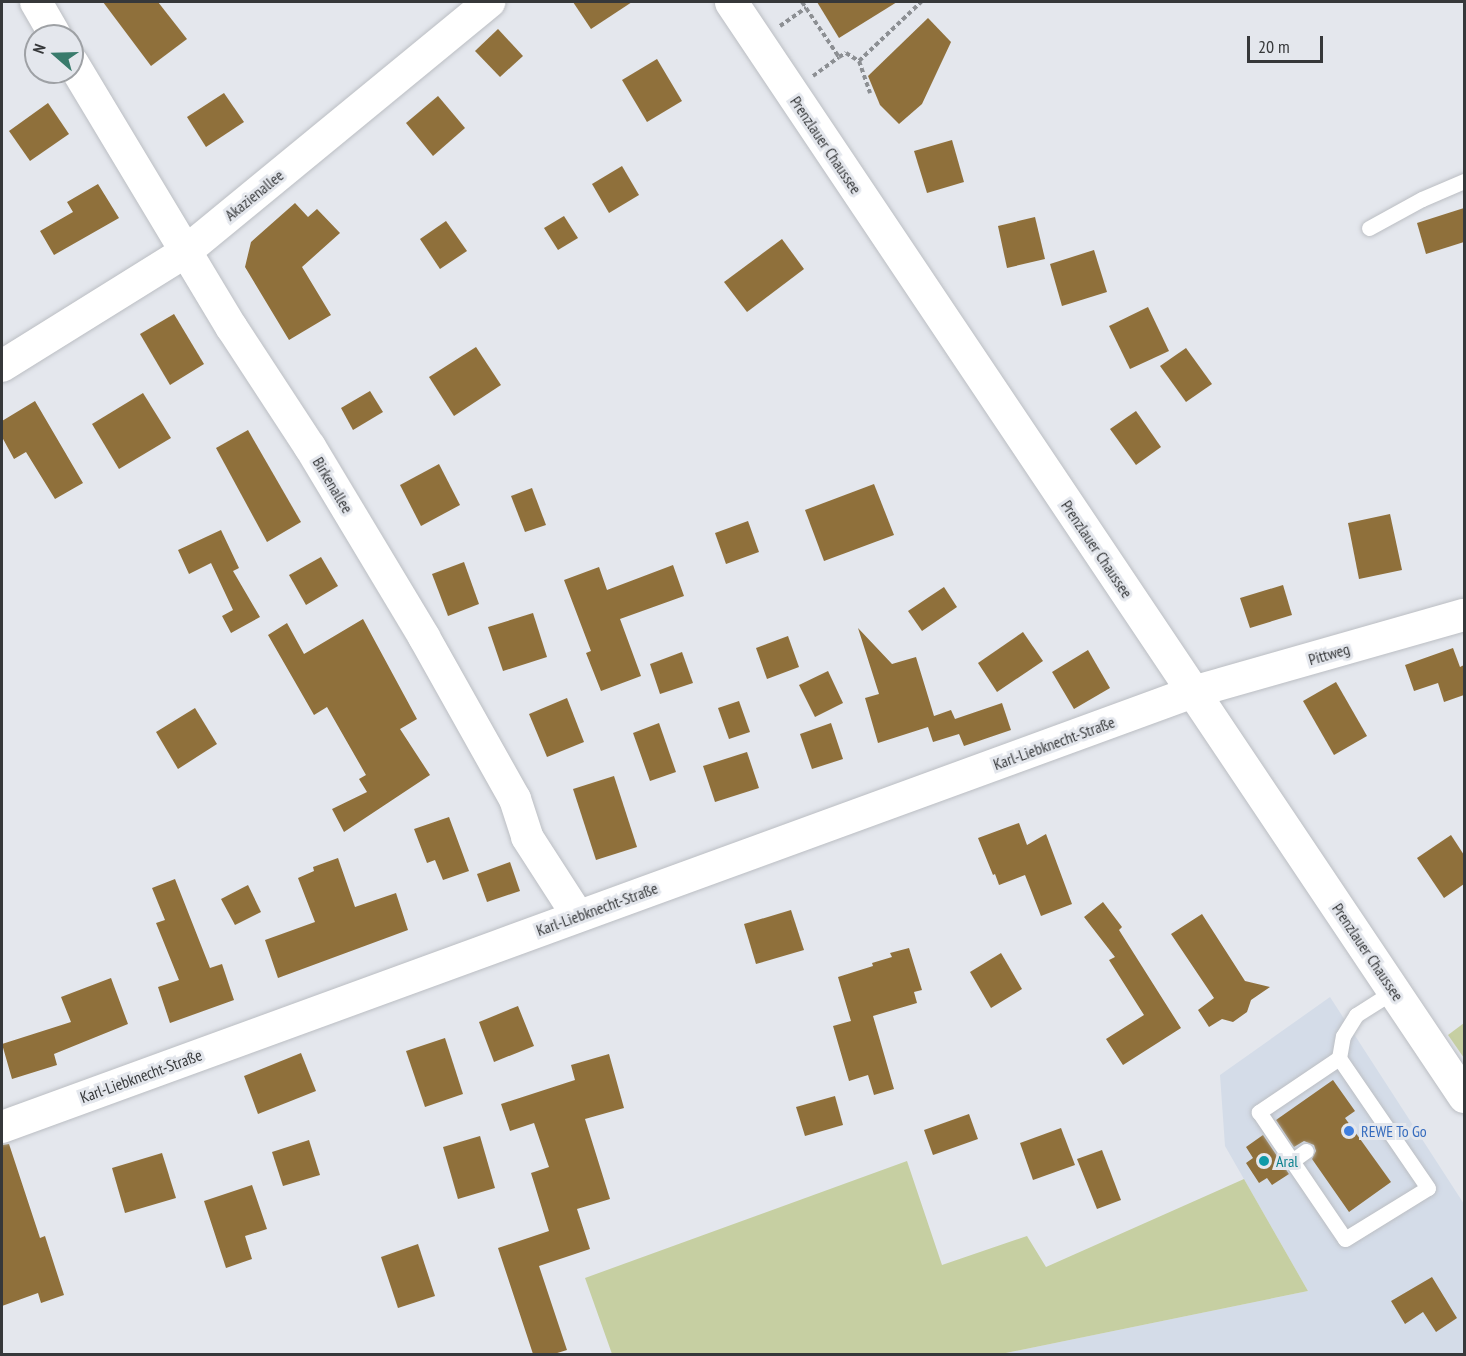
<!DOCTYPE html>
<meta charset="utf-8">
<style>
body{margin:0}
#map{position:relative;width:1466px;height:1356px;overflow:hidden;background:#e4e7ed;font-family:"PT Sans Narrow",sans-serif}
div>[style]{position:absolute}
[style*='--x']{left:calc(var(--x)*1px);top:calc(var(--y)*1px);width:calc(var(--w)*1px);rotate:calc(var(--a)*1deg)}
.built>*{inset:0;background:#d4dce8}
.green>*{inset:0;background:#c6cfa2}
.building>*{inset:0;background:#8f703b}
.path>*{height:4px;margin-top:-2px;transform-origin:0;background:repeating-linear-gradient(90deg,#8c8f93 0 4.5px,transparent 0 7.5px)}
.roads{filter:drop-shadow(0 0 2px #bbbec3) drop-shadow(0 0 2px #bbbec3)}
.lane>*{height:15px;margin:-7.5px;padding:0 7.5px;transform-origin:7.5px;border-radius:7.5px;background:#fff}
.street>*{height:32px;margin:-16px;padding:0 16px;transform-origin:16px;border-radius:16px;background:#fff}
.secondary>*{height:33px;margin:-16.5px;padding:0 16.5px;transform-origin:16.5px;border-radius:16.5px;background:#fff}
.dots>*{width:16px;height:16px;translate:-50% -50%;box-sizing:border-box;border:3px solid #e4e7ed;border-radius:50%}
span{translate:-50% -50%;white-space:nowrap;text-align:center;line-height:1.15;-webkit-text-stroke:6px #e4e7ed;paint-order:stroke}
.street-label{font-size:16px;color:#36383a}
.shop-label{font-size:16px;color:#366cbe}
.left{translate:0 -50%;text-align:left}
.culture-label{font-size:16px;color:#0d838f}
.frame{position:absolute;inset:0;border:3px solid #36383a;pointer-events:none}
.north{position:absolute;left:24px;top:24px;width:60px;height:60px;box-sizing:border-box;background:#e4e7ed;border:2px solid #9ea1a5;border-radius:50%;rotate:290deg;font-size:16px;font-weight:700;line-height:24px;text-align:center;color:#36383a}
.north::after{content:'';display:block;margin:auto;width:21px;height:27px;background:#397b6c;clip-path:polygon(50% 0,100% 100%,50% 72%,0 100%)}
.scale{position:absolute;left:1247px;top:36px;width:76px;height:27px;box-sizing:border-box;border:3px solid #36383a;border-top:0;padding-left:8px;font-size:18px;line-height:21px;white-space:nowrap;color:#36383a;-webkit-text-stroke:4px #e4e7ed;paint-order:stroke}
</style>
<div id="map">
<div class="built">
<div style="clip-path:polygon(1330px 997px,1464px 1204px,1464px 1354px,1001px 1354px,1308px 1291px,1225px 1146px,1220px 1075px)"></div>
</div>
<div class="green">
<div style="clip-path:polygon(1464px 1023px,1464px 1058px,1448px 1035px)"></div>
<div style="clip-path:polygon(907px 1161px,942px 1265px,1027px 1236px,1046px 1267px,1244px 1179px,1308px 1291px,1001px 1354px,612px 1354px,585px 1278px)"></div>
</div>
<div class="building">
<div style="clip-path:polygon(103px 2px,158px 2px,187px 39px,151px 66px)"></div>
<div style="clip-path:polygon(573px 2px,632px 2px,591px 29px)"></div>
<div style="clip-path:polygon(817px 2px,897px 2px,839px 38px)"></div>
<div style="clip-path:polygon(928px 18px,951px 42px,922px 104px,899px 124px,880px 105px,868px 76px)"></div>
<div style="clip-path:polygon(498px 29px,523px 56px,500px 77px,475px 51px)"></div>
<div style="clip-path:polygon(657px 59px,682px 101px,647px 122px,622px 80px)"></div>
<div style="clip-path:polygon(224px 93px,244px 122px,206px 147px,187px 117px)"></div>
<div style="clip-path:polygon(438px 96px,465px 128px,433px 156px,406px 123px)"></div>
<div style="clip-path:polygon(48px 103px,69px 134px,30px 161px,9px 131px)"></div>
<div style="clip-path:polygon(952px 140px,964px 182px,927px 193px,914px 151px)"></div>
<div style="clip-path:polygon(622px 166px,639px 195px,609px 213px,592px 184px)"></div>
<div style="clip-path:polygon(98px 184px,119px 218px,54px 255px,40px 231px,73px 212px,67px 202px)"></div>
<div style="clip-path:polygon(295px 203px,308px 217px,317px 209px,340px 233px,302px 267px,331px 315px,289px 340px,245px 267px,251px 242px)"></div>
<div style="clip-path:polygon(1464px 208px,1464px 242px,1426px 254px,1417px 223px)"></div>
<div style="clip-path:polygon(564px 216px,578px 238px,558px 250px,544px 228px)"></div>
<div style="clip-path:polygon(1035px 217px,1045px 259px,1007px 268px,998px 226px)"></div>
<div style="clip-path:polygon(446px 221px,467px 251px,440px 269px,420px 239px)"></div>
<div style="clip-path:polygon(782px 239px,804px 269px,747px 312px,724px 282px)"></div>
<div style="clip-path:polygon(1094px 250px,1107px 292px,1062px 306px,1050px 264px)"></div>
<div style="clip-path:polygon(1148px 307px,1169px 351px,1130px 369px,1109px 326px)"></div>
<div style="clip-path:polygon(174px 314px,204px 364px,170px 385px,140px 334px)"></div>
<div style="clip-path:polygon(476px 347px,501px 385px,454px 416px,429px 377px)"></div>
<div style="clip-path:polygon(1186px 348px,1212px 384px,1186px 402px,1160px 366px)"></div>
<div style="clip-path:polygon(370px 391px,383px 412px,353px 430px,341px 408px)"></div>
<div style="clip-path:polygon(143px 393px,171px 438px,119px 469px,92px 424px)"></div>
<div style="clip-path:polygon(35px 401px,83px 483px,55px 499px,26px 452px,14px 459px,2px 437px,2px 421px)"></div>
<div style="clip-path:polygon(1136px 411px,1161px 447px,1136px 465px,1110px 429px)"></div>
<div style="clip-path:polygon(248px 430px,301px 522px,267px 542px,216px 448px)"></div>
<div style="clip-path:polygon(439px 464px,460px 505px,421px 526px,400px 485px)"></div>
<div style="clip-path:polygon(874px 484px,894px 535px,824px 561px,805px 510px)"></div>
<div style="clip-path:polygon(532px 488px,546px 525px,525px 532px,511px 496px)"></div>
<div style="clip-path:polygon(1390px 514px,1402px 570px,1359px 579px,1348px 523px)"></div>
<div style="clip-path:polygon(748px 521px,759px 552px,726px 564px,715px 533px)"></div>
<div style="clip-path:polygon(221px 530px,239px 568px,233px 571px,260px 617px,231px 633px,222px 616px,233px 610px,211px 563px,189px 574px,178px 550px)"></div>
<div style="clip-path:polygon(321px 557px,338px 586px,306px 605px,289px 575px)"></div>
<div style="clip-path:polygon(464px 562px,479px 604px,448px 616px,432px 574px)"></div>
<div style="clip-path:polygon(673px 565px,684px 596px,620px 619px,641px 676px,601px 691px,586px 653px,591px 651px,564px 580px,599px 567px,607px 590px)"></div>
<div style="clip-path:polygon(1283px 585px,1292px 615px,1250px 628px,1240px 598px)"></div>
<div style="clip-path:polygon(944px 587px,957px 607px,922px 631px,908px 611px)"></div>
<div style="clip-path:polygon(533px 613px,547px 657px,503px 671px,488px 627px)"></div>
<div style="clip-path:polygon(363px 619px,417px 719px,400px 729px,430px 775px,344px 832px,332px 809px,367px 792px,359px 779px,366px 775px,327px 707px,314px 715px,268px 635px,287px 623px,304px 654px)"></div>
<div style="clip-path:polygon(858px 628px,892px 664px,916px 657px,934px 716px,951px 710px,955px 719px,1002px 703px,1011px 730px,964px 746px,959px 734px,933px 742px,928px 727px,878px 743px,865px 698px,879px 694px)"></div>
<div style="clip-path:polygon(1023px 632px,1043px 661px,997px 692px,978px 663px)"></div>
<div style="clip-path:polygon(788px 636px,799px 667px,767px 679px,756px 648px)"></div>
<div style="clip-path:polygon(1453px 648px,1460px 667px,1464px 665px,1464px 695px,1444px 702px,1438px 683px,1414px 691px,1405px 665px)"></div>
<div style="clip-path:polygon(1088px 650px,1110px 688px,1074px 709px,1052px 672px)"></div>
<div style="clip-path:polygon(682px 652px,693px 683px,660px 694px,650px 664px)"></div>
<div style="clip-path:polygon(828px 671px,843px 703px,815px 717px,799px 685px)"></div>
<div style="clip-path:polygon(1336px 682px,1367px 736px,1334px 755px,1303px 701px)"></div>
<div style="clip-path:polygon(567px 698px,584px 742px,547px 757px,529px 714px)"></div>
<div style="clip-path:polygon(739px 701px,750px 732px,729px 739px,718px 708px)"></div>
<div style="clip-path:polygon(195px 708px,217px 744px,178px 769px,156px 732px)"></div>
<div style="clip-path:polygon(659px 723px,676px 772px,650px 781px,633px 733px)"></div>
<div style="clip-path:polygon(831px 723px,843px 759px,812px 769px,800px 734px)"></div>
<div style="clip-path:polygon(747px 752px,759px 788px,715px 802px,703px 766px)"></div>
<div style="clip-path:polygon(614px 776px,637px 847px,596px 860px,573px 789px)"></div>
<div style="clip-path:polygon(449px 817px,469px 871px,443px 880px,435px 860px,427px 863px,414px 829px)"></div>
<div style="clip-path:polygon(1019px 823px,1027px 845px,1046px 834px,1072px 904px,1041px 916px,1025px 875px,999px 885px,995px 874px,993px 875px,978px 838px)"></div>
<div style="clip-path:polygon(1451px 835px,1464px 855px,1464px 884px,1444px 898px,1417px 858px)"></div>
<div style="clip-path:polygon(338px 858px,355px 907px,396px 893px,408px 930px,278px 978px,265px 940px,315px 922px,298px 878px,314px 871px,313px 867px)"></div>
<div style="clip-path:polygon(510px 862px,520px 891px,487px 902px,477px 874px)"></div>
<div style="clip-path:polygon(175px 879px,210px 968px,222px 964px,234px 1000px,170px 1023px,158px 987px,179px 980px,156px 923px,165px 920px,152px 888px)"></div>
<div style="clip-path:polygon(248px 885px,261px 912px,235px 925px,221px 899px)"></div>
<div style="clip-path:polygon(1103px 902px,1122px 927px,1119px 930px,1181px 1028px,1123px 1065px,1106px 1039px,1144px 1015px,1109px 960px,1115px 957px,1084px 917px)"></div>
<div style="clip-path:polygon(791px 910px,804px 950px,756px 964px,744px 924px)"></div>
<div style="clip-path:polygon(1202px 914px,1245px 981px,1270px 987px,1251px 1000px,1247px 1012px,1233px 1022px,1222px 1019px,1209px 1027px,1198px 1010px,1214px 998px,1171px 934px)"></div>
<div style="clip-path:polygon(909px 948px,922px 990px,914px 992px,917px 1003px,873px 1016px,894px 1089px,874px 1095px,868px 1075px,849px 1081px,833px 1026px,851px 1021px,838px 977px,873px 966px,872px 963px,892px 957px,890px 953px)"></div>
<div style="clip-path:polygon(1001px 953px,1022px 989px,991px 1008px,970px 972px)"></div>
<div style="clip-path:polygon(111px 978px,128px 1024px,54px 1054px,57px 1065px,12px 1079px,2px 1044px,71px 1022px,61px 997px)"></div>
<div style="clip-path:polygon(518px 1006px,534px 1046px,494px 1062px,479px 1022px)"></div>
<div style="clip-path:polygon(445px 1038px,463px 1094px,425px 1107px,406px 1051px)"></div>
<div style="clip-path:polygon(301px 1053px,316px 1091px,258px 1114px,244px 1076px)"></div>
<div style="clip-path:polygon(609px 1054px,624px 1108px,585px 1119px,610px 1199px,577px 1209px,590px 1249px,539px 1266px,567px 1350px,554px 1354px,533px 1354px,498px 1248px,549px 1231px,531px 1173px,549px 1167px,534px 1123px,510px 1131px,501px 1104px,575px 1080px,571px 1065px)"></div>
<div style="clip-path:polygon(1333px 1080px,1355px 1111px,1345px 1118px,1391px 1182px,1349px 1212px,1312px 1159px,1316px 1151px,1314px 1145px,1304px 1141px,1294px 1147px,1276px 1120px)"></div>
<div style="clip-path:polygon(835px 1096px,843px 1125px,805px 1136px,796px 1107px)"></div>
<div style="clip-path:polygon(969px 1114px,978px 1139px,933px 1155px,924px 1130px)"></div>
<div style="clip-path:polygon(1061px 1128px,1075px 1165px,1033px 1180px,1020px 1143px)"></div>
<div style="clip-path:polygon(1263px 1135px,1289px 1174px,1272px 1185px,1267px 1178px,1259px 1183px,1246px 1163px,1253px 1158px,1246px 1147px)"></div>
<div style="clip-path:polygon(480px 1136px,495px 1188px,458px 1199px,443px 1147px)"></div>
<div style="clip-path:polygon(309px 1140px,320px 1175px,283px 1186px,272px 1152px)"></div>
<div style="clip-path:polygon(9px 1144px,40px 1238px,45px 1236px,64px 1295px,41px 1303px,38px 1293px,2px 1306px,2px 1145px)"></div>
<div style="clip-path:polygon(1102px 1150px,1121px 1200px,1097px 1209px,1077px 1159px)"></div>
<div style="clip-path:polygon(162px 1153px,176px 1198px,125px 1213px,112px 1168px)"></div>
<div style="clip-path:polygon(252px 1185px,267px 1229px,245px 1236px,252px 1259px,226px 1268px,204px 1201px)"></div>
<div style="clip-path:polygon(418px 1244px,435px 1296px,398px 1308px,381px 1257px)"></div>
<div style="clip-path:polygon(1432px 1277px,1457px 1318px,1436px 1332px,1423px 1312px,1405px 1324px,1391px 1301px)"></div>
</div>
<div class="path">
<div style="--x:802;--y:2;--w:66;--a:56.1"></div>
<div style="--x:839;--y:57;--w:8;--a:-30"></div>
<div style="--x:846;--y:53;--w:15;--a:32"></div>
<div style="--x:859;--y:61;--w:34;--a:71"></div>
<div style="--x:780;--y:26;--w:32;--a:-35"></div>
<div style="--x:859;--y:61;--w:86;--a:-43.6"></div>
<div style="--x:813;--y:76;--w:32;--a:-36"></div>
</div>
<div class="roads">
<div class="lane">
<div style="--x:1369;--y:228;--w:60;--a:-28.7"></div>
<div style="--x:1422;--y:199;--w:46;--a:-23.2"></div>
<div style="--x:1339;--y:1058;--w:22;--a:-80"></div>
<div style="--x:1343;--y:1036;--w:25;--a:-58"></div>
<div style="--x:1356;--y:1015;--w:45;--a:-32.3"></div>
<div style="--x:1292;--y:1161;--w:94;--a:55.8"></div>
<div style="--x:1345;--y:1239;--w:97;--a:-31.6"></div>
<div style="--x:1428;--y:1188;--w:158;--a:-124.4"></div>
<div style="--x:1339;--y:1058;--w:97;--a:146"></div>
<div style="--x:1259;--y:1112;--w:59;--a:56"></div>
<div style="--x:1292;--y:1161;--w:17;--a:-36"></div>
</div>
<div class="street">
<div style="--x:36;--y:2;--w:39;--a:60"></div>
<div style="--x:72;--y:62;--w:310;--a:59"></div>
<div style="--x:232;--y:328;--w:142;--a:56.8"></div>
<div style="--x:310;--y:447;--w:222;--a:59"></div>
<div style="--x:424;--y:637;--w:186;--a:60.7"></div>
<div style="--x:515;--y:799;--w:40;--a:72"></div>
<div style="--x:527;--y:837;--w:94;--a:57.2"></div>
<div style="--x:2;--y:366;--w:216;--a:-31.9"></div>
<div style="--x:185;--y:252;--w:394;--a:-39.4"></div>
<div style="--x:2;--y:1127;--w:1268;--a:-20.06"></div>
<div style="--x:1193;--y:692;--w:282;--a:-15.9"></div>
</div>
<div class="secondary">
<div style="--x:731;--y:2;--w:1317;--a:56.18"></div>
</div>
</div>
<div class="dots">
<div style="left:1349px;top:1131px;background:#3f7fe0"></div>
<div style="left:1264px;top:1161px;background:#0f9aa8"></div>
</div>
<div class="street-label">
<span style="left:826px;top:145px;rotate:56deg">Prenzlauer Chaussee</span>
<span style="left:254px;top:195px;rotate:-39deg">Akazienallee</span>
<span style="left:333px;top:485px;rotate:59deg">Birkenallee</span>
<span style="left:1097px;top:549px;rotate:56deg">Prenzlauer Chaussee</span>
<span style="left:1329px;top:654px;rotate:-16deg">Pittweg</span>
<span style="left:1054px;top:743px;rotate:-20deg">Karl-Liebknecht-Straße</span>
<span style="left:597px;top:909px;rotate:-20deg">Karl-Liebknecht-Straße</span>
<span style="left:1368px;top:952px;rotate:56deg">Prenzlauer Chaussee</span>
<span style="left:141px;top:1076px;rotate:-20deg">Karl-Liebknecht-Straße</span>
</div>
<div class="shop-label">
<span class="left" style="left:1361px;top:1131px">REWE To Go</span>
</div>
<div class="culture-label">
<span class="left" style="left:1276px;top:1161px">Aral</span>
</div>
<div class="frame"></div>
<div class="north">N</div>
<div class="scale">20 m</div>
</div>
